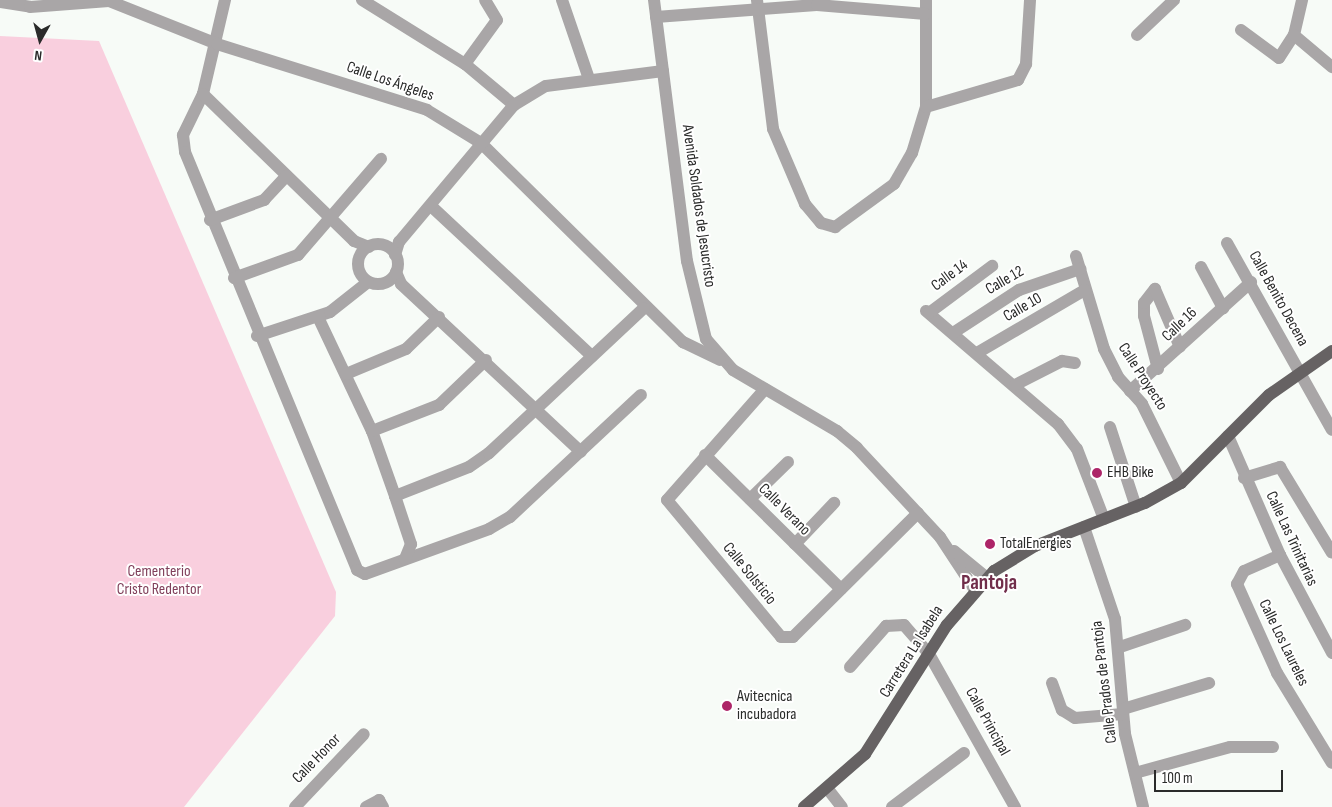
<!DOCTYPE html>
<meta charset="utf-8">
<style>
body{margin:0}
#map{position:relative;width:1332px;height:807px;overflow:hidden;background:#f7fbf7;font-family:"Sofia Sans Condensed",sans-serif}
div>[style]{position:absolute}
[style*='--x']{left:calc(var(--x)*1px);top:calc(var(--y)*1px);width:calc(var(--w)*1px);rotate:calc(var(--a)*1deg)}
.green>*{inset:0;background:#f9cfde}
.minor>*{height:12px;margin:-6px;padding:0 6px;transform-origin:6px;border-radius:6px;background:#a9a6a7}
.minor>.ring{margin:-6px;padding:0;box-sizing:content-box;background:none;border:12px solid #a9a6a7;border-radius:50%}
.major>*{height:12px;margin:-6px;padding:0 6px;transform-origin:6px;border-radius:6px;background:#666263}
.dots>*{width:14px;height:14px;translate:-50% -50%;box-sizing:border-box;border:2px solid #fff;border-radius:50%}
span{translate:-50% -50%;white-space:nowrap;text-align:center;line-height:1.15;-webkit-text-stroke:4px #fff;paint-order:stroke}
.street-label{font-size:16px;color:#2a2b2a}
.poi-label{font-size:16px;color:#2a2b2a}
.left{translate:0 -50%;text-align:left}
.park-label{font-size:16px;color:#803f5a}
.district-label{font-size:21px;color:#712e4b;font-weight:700}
.north{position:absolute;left:15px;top:15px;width:50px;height:50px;-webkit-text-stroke:4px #fff;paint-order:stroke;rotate:187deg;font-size:14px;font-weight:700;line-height:20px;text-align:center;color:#2a2b2a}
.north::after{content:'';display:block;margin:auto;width:18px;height:22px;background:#2a2b2a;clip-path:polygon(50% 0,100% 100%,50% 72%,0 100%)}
.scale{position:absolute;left:1154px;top:770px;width:129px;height:22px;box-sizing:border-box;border:2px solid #2a2b2a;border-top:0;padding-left:6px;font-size:15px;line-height:18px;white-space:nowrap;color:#2a2b2a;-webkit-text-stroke:4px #fff;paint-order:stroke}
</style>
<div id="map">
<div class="green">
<div style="clip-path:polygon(0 36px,99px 41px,336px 592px,335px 616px,184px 807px,0 807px)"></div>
</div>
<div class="minor">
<div style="--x:225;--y:0;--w:97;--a:103.2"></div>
<div style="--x:203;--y:94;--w:46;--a:116"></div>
<div style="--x:183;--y:135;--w:17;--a:83"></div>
<div style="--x:185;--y:152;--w:452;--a:67.6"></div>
<div style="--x:357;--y:570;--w:9;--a:27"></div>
<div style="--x:365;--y:574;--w:132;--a:-19.9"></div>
<div style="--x:489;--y:529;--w:24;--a:-30"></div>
<div style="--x:510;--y:517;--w:179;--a:-43"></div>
<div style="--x:362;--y:0;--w:121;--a:31.9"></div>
<div style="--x:465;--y:64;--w:64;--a:39.9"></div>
<div style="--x:562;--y:0;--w:83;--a:71.1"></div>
<div style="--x:654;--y:0;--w:263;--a:82.8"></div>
<div style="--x:687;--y:261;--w:80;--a:76.3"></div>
<div style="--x:706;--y:339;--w:41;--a:48.9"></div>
<div style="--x:733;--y:370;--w:121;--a:30.4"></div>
<div style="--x:837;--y:431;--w:26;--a:40"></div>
<div style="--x:857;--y:448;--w:122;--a:47"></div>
<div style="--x:940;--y:537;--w:64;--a:56.6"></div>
<div style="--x:757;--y:0;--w:130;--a:82.9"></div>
<div style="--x:773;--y:129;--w:82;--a:66.9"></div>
<div style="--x:805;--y:204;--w:25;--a:50"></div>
<div style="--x:821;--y:223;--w:15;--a:16"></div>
<div style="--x:835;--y:227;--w:73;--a:-36.1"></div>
<div style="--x:894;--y:184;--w:36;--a:-60"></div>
<div style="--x:912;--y:153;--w:48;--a:-73.1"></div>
<div style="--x:926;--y:107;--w:107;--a:-90"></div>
<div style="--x:0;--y:2;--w:30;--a:9"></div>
<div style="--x:30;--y:7;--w:79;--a:-4.3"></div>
<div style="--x:109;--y:1;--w:116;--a:21.7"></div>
<div style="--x:217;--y:44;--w:220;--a:17.4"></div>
<div style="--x:427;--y:110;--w:63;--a:31.4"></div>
<div style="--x:481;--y:143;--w:284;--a:44.6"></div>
<div style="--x:683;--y:342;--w:41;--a:25.9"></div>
<div style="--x:656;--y:17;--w:161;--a:-4.3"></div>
<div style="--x:817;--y:5;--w:109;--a:4.7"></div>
<div style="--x:1241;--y:30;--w:47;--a:36.4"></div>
<div style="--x:1279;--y:58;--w:27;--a:-57"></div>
<div style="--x:1294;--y:35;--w:36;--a:-77"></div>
<div style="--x:1137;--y:35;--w:51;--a:-43.4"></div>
<div style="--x:1294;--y:35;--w:50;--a:40.1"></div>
<div style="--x:465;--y:64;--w:54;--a:-54"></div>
<div style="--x:497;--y:20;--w:23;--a:-121"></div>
<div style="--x:203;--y:94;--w:211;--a:44.2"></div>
<div style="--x:354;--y:241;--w:16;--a:22"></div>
<div style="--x:926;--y:107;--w:96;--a:-16.4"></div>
<div style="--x:1018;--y:80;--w:18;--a:-63"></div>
<div style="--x:1026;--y:64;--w:64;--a:-86.4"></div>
<div style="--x:431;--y:206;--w:220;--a:43"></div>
<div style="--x:210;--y:220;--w:58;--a:-20.3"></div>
<div style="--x:264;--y:200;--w:33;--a:-47"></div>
<div style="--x:1227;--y:243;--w:214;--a:60.7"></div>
<div class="ring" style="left:358px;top:244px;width:28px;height:28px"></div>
<div style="--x:395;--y:255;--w:14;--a:-73"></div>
<div style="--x:399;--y:242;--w:179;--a:-50"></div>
<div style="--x:514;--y:105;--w:37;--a:-31"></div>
<div style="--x:546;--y:86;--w:118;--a:-7.3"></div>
<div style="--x:1076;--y:256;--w:97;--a:73.2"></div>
<div style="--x:1104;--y:349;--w:31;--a:63"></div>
<div style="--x:1118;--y:377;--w:36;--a:48"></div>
<div style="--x:1142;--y:404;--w:88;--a:63.7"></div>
<div style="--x:1201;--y:267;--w:47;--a:61.8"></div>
<div style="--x:396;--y:272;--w:13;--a:67"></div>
<div style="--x:401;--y:284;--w:246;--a:43"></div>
<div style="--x:234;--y:278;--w:68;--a:-19.8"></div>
<div style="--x:298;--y:255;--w:127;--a:-49.2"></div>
<div style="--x:926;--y:311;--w:174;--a:40.6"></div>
<div style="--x:1058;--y:424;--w:31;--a:53"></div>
<div style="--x:1077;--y:449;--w:75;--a:68.9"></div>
<div style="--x:929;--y:313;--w:79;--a:-36.7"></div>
<div style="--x:318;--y:317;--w:126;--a:64.7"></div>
<div style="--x:372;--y:431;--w:69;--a:70.5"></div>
<div style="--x:395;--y:496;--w:51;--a:71.6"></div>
<div style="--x:411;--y:544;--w:16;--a:112"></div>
<div style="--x:953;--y:333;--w:79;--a:-33.1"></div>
<div style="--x:1019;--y:290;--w:65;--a:-19"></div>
<div style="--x:257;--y:336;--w:77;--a:-18.2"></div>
<div style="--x:330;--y:312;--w:48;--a:-38.3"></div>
<div style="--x:977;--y:353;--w:125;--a:-30.3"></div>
<div style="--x:1158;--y:369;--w:55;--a:-104.8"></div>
<div style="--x:1144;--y:316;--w:13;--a:-90"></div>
<div style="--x:1144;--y:303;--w:18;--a:-52"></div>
<div style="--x:1155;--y:289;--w:63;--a:66.7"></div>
<div style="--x:346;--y:374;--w:65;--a:-22.6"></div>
<div style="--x:406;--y:349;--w:46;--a:-44.1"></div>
<div style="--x:1015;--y:385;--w:53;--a:-27.1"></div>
<div style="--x:1062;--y:361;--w:13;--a:9"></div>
<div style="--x:765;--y:389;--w:148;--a:131.4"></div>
<div style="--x:667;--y:500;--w:178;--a:50.2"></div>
<div style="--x:781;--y:637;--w:12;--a:0"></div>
<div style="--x:793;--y:637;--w:176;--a:-44.8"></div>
<div style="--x:1130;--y:391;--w:163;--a:-42"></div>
<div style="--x:1110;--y:427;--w:84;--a:72"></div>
<div style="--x:372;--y:431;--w:72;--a:-21.2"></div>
<div style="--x:439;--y:405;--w:65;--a:-43.8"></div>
<div style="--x:1228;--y:436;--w:130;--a:66.4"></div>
<div style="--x:1280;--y:555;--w:111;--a:62"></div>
<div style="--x:705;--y:455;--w:191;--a:44.6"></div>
<div style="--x:1244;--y:478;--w:38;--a:-17"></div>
<div style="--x:1280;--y:467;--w:100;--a:58.8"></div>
<div style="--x:395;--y:496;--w:79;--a:-21.4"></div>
<div style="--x:469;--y:467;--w:24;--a:-35"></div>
<div style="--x:489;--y:453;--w:212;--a:-43.1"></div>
<div style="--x:750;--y:499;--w:53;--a:-44.2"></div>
<div style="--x:1084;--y:527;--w:97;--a:71.4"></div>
<div style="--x:1115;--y:619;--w:115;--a:85"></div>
<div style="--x:1125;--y:734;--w:75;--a:76.1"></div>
<div style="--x:795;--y:544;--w:57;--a:-46.4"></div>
<div style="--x:954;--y:551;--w:43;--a:39.3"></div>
<div style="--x:1280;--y:555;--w:39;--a:156"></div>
<div style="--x:1244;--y:571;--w:15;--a:118"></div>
<div style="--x:1237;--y:584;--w:98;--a:65.8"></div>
<div style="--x:1277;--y:673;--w:105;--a:58.6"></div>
<div style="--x:1120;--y:647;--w:69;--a:-18.7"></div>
<div style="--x:850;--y:667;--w:55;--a:-48.7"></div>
<div style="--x:886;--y:626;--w:18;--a:-3"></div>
<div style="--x:904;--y:625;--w:38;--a:49"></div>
<div style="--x:929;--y:654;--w:176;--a:60.7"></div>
<div style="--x:1052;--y:683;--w:29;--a:70"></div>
<div style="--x:1062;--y:710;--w:15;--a:32"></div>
<div style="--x:1075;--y:718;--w:48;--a:-4.8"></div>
<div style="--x:1123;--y:709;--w:90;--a:-16.8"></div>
<div style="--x:1135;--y:773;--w:98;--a:-15.3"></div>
<div style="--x:1230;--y:747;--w:43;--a:0"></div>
<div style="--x:827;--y:788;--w:24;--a:52"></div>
<div style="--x:295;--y:807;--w:100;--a:-46.6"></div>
<div style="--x:366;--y:807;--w:15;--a:-28"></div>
<div style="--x:379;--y:800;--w:8;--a:60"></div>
<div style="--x:892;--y:807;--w:90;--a:-36.9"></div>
</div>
<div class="major">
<div style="--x:804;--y:807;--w:81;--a:-41"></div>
<div style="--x:865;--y:754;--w:153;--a:-57.6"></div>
<div style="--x:947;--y:625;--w:72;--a:-49"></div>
<div style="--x:994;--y:571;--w:48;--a:-31.4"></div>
<div style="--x:1035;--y:546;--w:118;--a:-21.4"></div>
<div style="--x:1145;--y:503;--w:41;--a:-29.1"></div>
<div style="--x:1181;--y:483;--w:124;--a:-45"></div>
<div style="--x:1269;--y:395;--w:77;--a:-34.9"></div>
</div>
<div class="dots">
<div style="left:1097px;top:473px;background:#ad2568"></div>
<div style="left:990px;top:544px;background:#ad2568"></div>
<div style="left:727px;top:706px;background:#ad2568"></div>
</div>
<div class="street-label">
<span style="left:390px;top:82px;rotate:19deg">Calle Los Ángeles</span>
<span style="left:698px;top:206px;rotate:82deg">Avenida Soldados de Jesucristo</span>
<span style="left:950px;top:276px;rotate:-37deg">Calle 14</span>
<span style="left:1005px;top:281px;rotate:-30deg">Calle 12</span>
<span style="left:1278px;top:299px;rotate:61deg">Calle Benito Decena</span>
<span style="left:1023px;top:308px;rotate:-30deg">Calle 10</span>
<span style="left:1180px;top:325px;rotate:-44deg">Calle 16</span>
<span style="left:1142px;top:377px;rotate:57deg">Calle Proyecto</span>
<span style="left:784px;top:510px;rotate:45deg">Calle Verano</span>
<span style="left:1291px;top:539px;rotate:65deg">Calle Las Trinitarias</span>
<span style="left:749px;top:574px;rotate:51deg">Calle Solsticio</span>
<span style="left:1283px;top:643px;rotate:64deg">Calle Los Laureles</span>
<span style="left:912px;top:652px;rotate:-58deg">Carretera La Isabela</span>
<span style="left:1105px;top:682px;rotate:-97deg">Calle Prados de Pantoja</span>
<span style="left:987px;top:722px;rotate:61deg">Calle Principal</span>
<span style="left:317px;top:759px;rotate:-46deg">Calle Honor</span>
</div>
<div class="poi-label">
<span class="left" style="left:1107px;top:473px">EHB Bike</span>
<span class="left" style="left:1000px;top:544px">TotalEnergies</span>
<span class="left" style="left:737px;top:706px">Avitecnica<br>incubadora</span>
</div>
<div class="park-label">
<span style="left:159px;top:581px">Cementerio<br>Cristo Redentor</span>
</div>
<div class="district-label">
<span style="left:989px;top:583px">Pantoja</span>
</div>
<div class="north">N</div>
<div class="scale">100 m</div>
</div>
